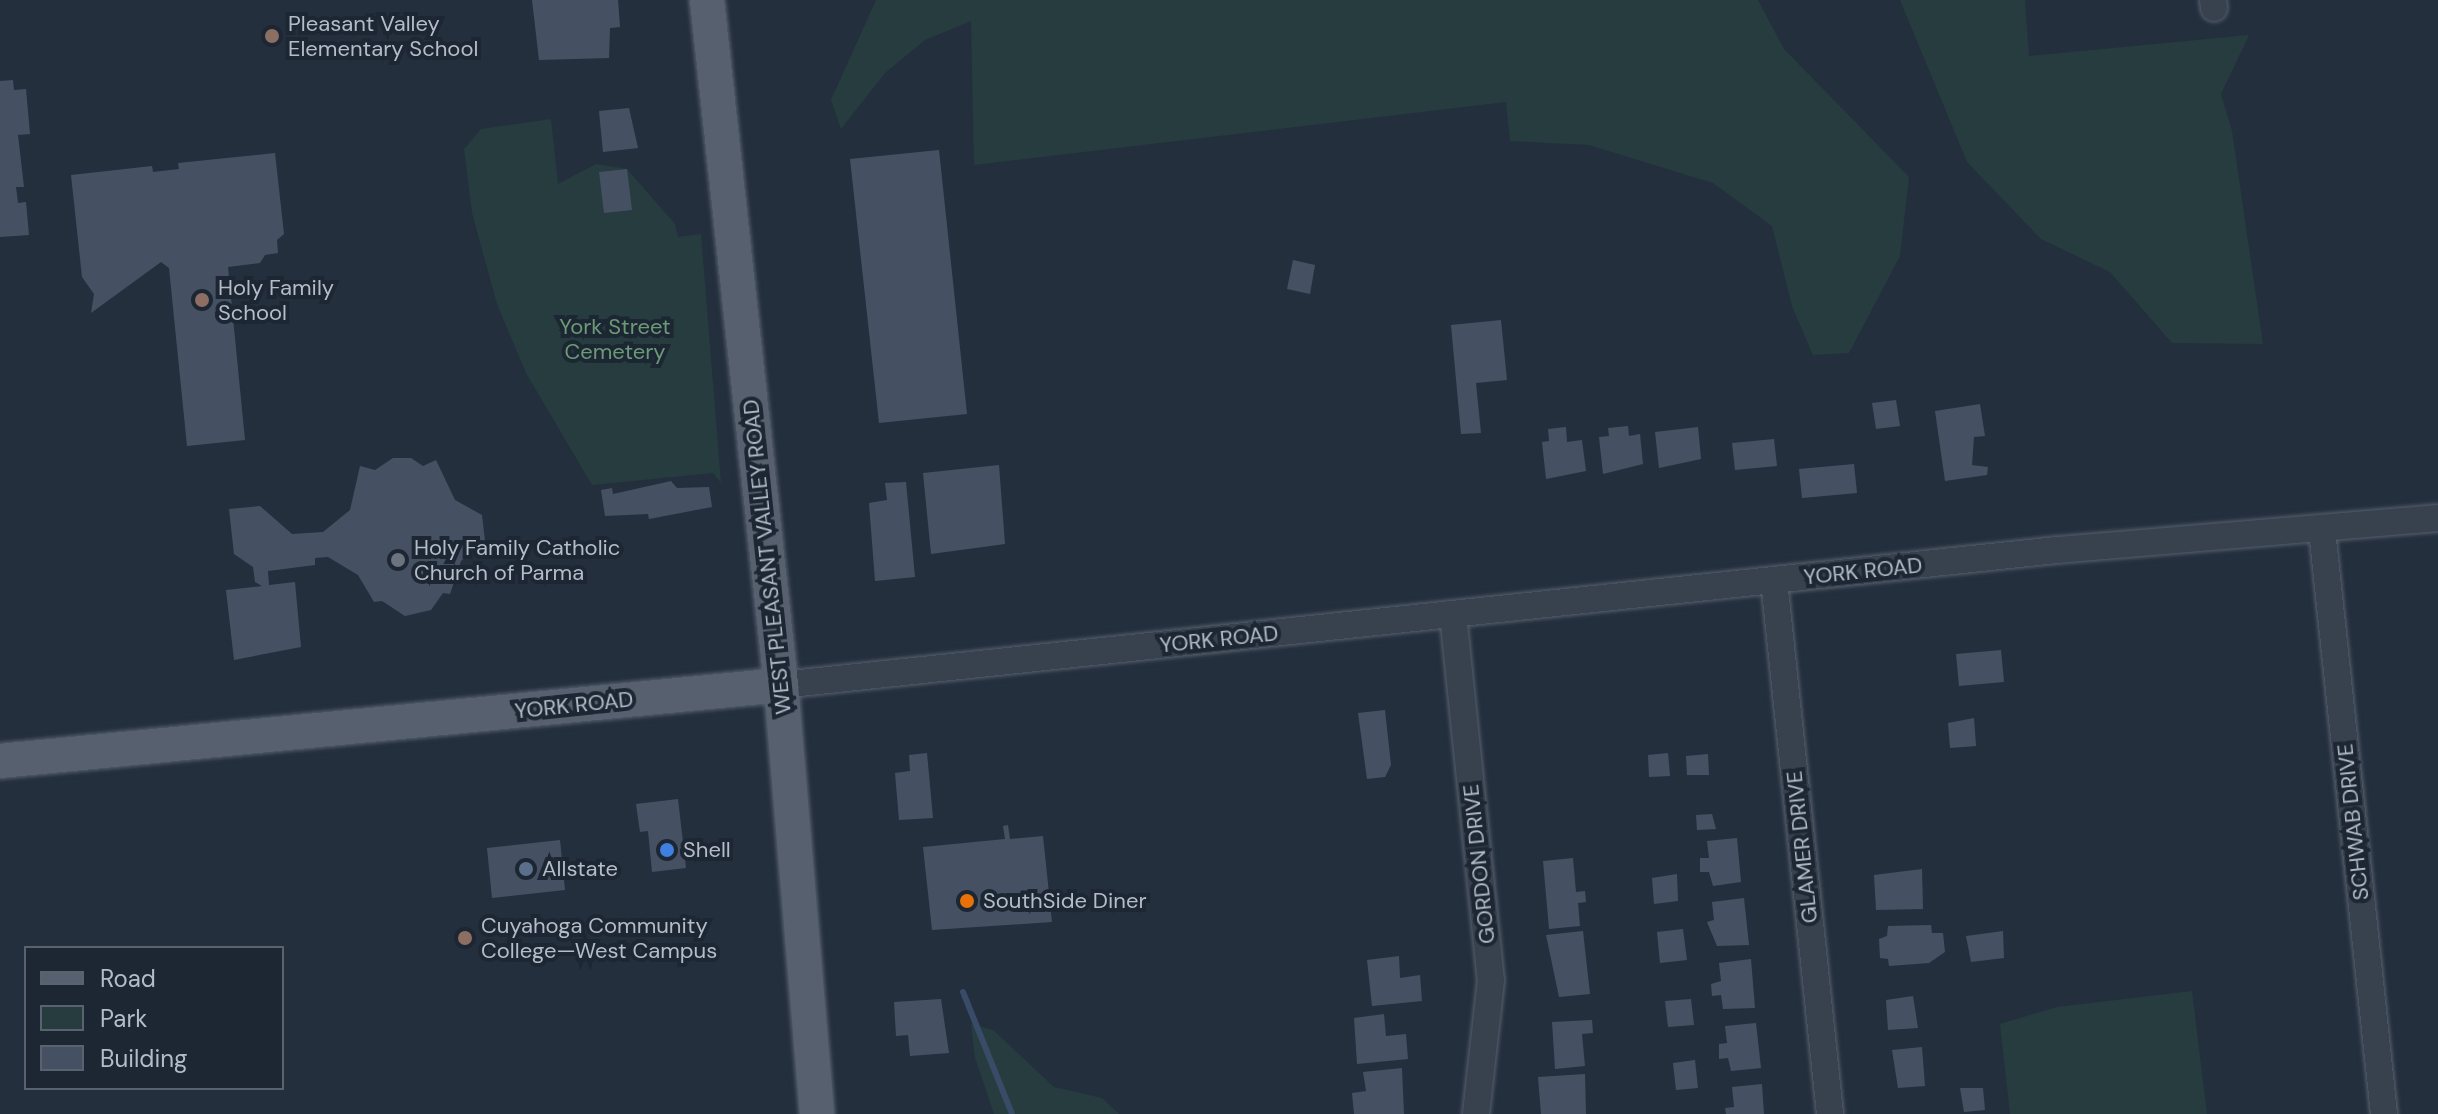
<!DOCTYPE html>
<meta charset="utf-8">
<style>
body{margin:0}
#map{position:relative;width:2438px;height:1114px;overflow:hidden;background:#242f3e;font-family:"DM Sans",sans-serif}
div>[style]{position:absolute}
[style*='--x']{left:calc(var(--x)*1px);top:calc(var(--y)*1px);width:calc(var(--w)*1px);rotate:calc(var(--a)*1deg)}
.green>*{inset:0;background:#263c3f}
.stream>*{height:6px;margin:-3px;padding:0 3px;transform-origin:3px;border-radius:3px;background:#394c67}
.building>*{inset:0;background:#455162}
.roads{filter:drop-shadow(0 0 2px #565f6c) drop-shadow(0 0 2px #565f6c)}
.minor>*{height:26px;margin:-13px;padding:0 13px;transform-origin:13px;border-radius:13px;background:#38414e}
.major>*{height:34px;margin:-17px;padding:0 17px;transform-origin:17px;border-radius:17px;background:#56606e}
.dots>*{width:22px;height:22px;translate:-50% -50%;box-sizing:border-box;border:4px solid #1d2633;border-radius:50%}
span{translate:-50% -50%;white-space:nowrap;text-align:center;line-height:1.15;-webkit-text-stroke:8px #1d2633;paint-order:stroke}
.poi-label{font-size:22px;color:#b4bcc9}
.left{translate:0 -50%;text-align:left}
.park-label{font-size:22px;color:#6b9a76}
.street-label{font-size:22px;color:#b4bcc9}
.legend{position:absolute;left:24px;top:946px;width:260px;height:144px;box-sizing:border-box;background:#1d2633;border:2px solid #59626f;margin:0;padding:10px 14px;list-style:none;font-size:24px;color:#b4bcc9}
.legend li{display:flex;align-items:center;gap:16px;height:40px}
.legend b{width:40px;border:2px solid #59626f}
</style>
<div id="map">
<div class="green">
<div style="clip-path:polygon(876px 0,1758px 0,1784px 49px,1909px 177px,1900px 256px,1849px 353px,1813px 355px,1792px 306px,1772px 226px,1713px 183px,1589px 145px,1510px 141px,1506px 102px,974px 165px,971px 21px,925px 40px,885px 73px,841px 129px,831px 100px)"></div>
<div style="clip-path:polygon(1900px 0,2025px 0,2029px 56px,2249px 35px,2221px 94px,2232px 131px,2263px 344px,2172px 343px,2110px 272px,2041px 239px,1967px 162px)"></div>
<div style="clip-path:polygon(551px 119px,558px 184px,596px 164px,627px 169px,675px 224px,678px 237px,701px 234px,721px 483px,713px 473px,592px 485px,526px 373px,497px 304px,472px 213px,464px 149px,481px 129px)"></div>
<div style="clip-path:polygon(2192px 991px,2207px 1114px,2010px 1114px,2000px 1024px,2057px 1007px)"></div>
<div style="clip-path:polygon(971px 1024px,993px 1030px,1054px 1087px,1102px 1098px,1119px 1114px,994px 1114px,975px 1058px)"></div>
</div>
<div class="stream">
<div style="--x:963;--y:992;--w:131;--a:68.1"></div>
</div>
<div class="building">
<div style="clip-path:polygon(532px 0,618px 0,620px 27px,610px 28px,609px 58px,539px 60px)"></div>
<div style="clip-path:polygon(13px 80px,14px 90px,26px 89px,30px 134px,18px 135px,24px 187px,16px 187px,18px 203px,26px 202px,29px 235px,0 237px,0 81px)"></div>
<div style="clip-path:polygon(629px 108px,638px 148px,603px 152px,599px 111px)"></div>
<div style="clip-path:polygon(939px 150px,967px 414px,879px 423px,850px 159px)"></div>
<div style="clip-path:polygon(275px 153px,284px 234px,277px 240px,278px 253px,265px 255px,260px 263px,228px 267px,245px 440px,187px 446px,169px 268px,161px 262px,91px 313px,94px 294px,82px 277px,71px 175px,152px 166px,153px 172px,179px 169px,178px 163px)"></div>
<div style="clip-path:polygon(627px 169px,632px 210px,604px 213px,599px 172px)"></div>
<div style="clip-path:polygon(1293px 260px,1315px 265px,1310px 294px,1287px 289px)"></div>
<div style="clip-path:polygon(1501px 320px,1507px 380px,1476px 383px,1481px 433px,1461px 434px,1451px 325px)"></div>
<div style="clip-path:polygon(1896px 400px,1900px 426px,1876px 429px,1872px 403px)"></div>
<div style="clip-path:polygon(1980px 404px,1985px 436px,1974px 437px,1972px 465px,1988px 467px,1987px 475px,1945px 481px,1935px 411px)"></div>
<div style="clip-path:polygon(1628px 426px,1629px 436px,1640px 434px,1643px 464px,1603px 474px,1599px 437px,1609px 436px,1608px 428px)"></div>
<div style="clip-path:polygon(1566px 427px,1567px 442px,1582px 440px,1586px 471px,1546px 479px,1542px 442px,1549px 441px,1548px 429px)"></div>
<div style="clip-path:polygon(1698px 427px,1701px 459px,1659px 468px,1655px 432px)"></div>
<div style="clip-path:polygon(1774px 439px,1777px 466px,1735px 470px,1732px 443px)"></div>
<div style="clip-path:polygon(393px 458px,411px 458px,423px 466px,436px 460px,455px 500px,482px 515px,485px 541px,461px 561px,450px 594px,443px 593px,431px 610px,405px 616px,382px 601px,374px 602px,358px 575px,328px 557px,315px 558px,315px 565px,268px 571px,269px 585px,295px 582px,301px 647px,234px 660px,226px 590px,262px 586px,255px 582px,253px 567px,234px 554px,229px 509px,260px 506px,292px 534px,323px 532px,350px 510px,360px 466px,375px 470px)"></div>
<div style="clip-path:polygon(1854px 464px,1857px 493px,1802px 498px,1799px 469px)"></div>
<div style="clip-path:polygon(999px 465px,1005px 544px,931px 554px,923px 473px)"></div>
<div style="clip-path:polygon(671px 481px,677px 488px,709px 487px,712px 507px,649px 519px,648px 514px,605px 516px,601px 490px,612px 488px,613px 494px)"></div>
<div style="clip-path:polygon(906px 482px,915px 577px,875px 581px,869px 503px,887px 500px,885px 483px)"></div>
<div style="clip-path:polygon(2001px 650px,2004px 682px,1959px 686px,1956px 654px)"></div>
<div style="clip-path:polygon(1385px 710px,1391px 765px,1385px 777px,1367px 779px,1358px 713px)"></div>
<div style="clip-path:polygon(1974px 718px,1976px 746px,1950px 748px,1948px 723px)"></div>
<div style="clip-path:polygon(927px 753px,933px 818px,899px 820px,895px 773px,910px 771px,909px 755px)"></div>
<div style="clip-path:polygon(1668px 753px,1670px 776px,1649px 777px,1648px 755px)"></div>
<div style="clip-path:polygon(1708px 754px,1709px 775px,1687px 775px,1686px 756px)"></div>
<div style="clip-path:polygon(678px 799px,686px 868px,652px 872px,648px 831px,640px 832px,636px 804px)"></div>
<div style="clip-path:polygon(1712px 814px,1716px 829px,1697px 830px,1696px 815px)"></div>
<div style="clip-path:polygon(1008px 825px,1010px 839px,1043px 836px,1052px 922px,932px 930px,923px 847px,1005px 839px,1003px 826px)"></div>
<div style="clip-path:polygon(1737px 838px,1741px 882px,1713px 886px,1709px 872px,1700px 872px,1700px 858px,1709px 858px,1707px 841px)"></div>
<div style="clip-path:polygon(560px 840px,565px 890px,492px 898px,487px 848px)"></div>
<div style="clip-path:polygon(1573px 858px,1576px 892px,1585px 891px,1586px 902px,1578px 903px,1580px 926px,1549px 929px,1543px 861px)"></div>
<div style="clip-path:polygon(1922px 869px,1923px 909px,1876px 910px,1874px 875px)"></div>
<div style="clip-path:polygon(1677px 874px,1678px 901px,1654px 904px,1652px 878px)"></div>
<div style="clip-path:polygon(1744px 898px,1749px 945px,1717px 946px,1707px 922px,1714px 920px,1712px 902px)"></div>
<div style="clip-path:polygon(1931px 925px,1932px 933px,1943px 933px,1945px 952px,1929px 963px,1889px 966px,1888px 959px,1880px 958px,1879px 939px,1887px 936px,1888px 926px)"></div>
<div style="clip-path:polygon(1683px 929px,1687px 960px,1660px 963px,1657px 932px)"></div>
<div style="clip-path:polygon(1583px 931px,1590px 994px,1559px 997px,1546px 935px)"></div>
<div style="clip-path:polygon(2003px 931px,2004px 958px,1971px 962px,1966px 936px)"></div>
<div style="clip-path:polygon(1399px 956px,1400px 978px,1420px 975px,1422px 1001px,1372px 1006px,1367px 960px)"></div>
<div style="clip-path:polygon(1751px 959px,1755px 1008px,1723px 1009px,1721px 995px,1712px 996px,1711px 984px,1721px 981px,1719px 963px)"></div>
<div style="clip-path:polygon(1913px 996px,1918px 1028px,1888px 1030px,1886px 1000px)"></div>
<div style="clip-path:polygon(941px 999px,949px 1053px,910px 1056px,908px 1035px,896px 1036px,894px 1002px)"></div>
<div style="clip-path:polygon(1691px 999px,1694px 1025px,1668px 1027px,1665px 1001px)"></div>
<div style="clip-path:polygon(1384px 1014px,1386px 1036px,1406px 1034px,1408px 1059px,1357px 1064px,1354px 1018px)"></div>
<div style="clip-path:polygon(1592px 1020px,1593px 1033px,1582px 1034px,1585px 1066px,1555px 1069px,1552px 1022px)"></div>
<div style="clip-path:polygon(1756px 1023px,1761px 1068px,1731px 1071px,1728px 1058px,1719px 1059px,1719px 1044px,1727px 1043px,1725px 1026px)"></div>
<div style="clip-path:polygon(1922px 1047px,1925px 1086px,1898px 1088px,1892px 1050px)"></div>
<div style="clip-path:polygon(1695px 1060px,1698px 1088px,1676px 1090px,1673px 1063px)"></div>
<div style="clip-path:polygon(1402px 1068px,1404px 1114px,1354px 1114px,1352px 1093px,1366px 1091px,1363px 1072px)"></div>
<div style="clip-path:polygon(1585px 1074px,1586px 1114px,1541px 1114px,1538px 1077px)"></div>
<div style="clip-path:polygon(1762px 1084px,1764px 1114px,1726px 1114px,1725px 1108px,1734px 1107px,1732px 1087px)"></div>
<div style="clip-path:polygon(1960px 1088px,1983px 1088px,1985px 1110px,1964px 1112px)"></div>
</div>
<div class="roads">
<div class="minor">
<div style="--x:2213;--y:0;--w:8;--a:83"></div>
<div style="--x:2322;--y:530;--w:587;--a:83.94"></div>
<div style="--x:1774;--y:580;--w:537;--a:84.01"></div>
<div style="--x:1453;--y:614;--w:368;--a:84.1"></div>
<div style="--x:1491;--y:980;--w:135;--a:96.4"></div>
<div style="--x:781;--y:685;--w:1283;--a:-6.04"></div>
<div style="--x:2057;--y:550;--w:382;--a:-4.8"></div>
</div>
<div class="major">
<div style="--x:707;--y:0;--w:689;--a:83.83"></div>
<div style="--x:781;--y:685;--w:431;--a:85.2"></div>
<div style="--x:0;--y:761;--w:785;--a:-5.56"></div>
</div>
</div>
<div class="dots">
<div style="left:272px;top:36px;background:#8d6e63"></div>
<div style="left:202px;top:300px;background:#8d6e63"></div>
<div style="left:398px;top:560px;background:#6b7280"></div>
<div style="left:667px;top:850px;background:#3f7fe0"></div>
<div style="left:526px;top:869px;background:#5c6f8a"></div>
<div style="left:967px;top:901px;background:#e8710a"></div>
<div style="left:465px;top:938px;background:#8d6e63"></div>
</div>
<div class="poi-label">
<span class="left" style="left:288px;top:36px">Pleasant Valley<br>Elementary School</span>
<span class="left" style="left:218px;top:300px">Holy Family<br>School</span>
<span class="left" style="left:414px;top:560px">Holy Family Catholic<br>Church of Parma</span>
<span class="left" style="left:683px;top:850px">Shell</span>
<span class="left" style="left:542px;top:869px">Allstate</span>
<span class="left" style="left:983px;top:901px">SouthSide Diner</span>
<span class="left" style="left:481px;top:938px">Cuyahoga Community<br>College—West Campus</span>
</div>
<div class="park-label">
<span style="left:615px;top:339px">York Street<br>Cemetery</span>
</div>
<div class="street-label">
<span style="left:767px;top:557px;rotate:-96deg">WEST PLEASANT VALLEY ROAD</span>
<span style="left:1863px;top:571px;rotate:-6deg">YORK ROAD</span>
<span style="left:1219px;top:639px;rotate:-6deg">YORK ROAD</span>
<span style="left:574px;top:705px;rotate:-6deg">YORK ROAD</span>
<span style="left:2353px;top:822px;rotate:-96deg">SCHWAB DRIVE</span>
<span style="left:1802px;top:847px;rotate:-96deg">GLAMER DRIVE</span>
<span style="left:1479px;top:864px;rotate:-96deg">GORDON DRIVE</span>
</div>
<ul class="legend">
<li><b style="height:10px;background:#56606e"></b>Road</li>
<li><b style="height:22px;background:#263c3f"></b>Park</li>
<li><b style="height:22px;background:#455162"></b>Building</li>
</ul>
</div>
